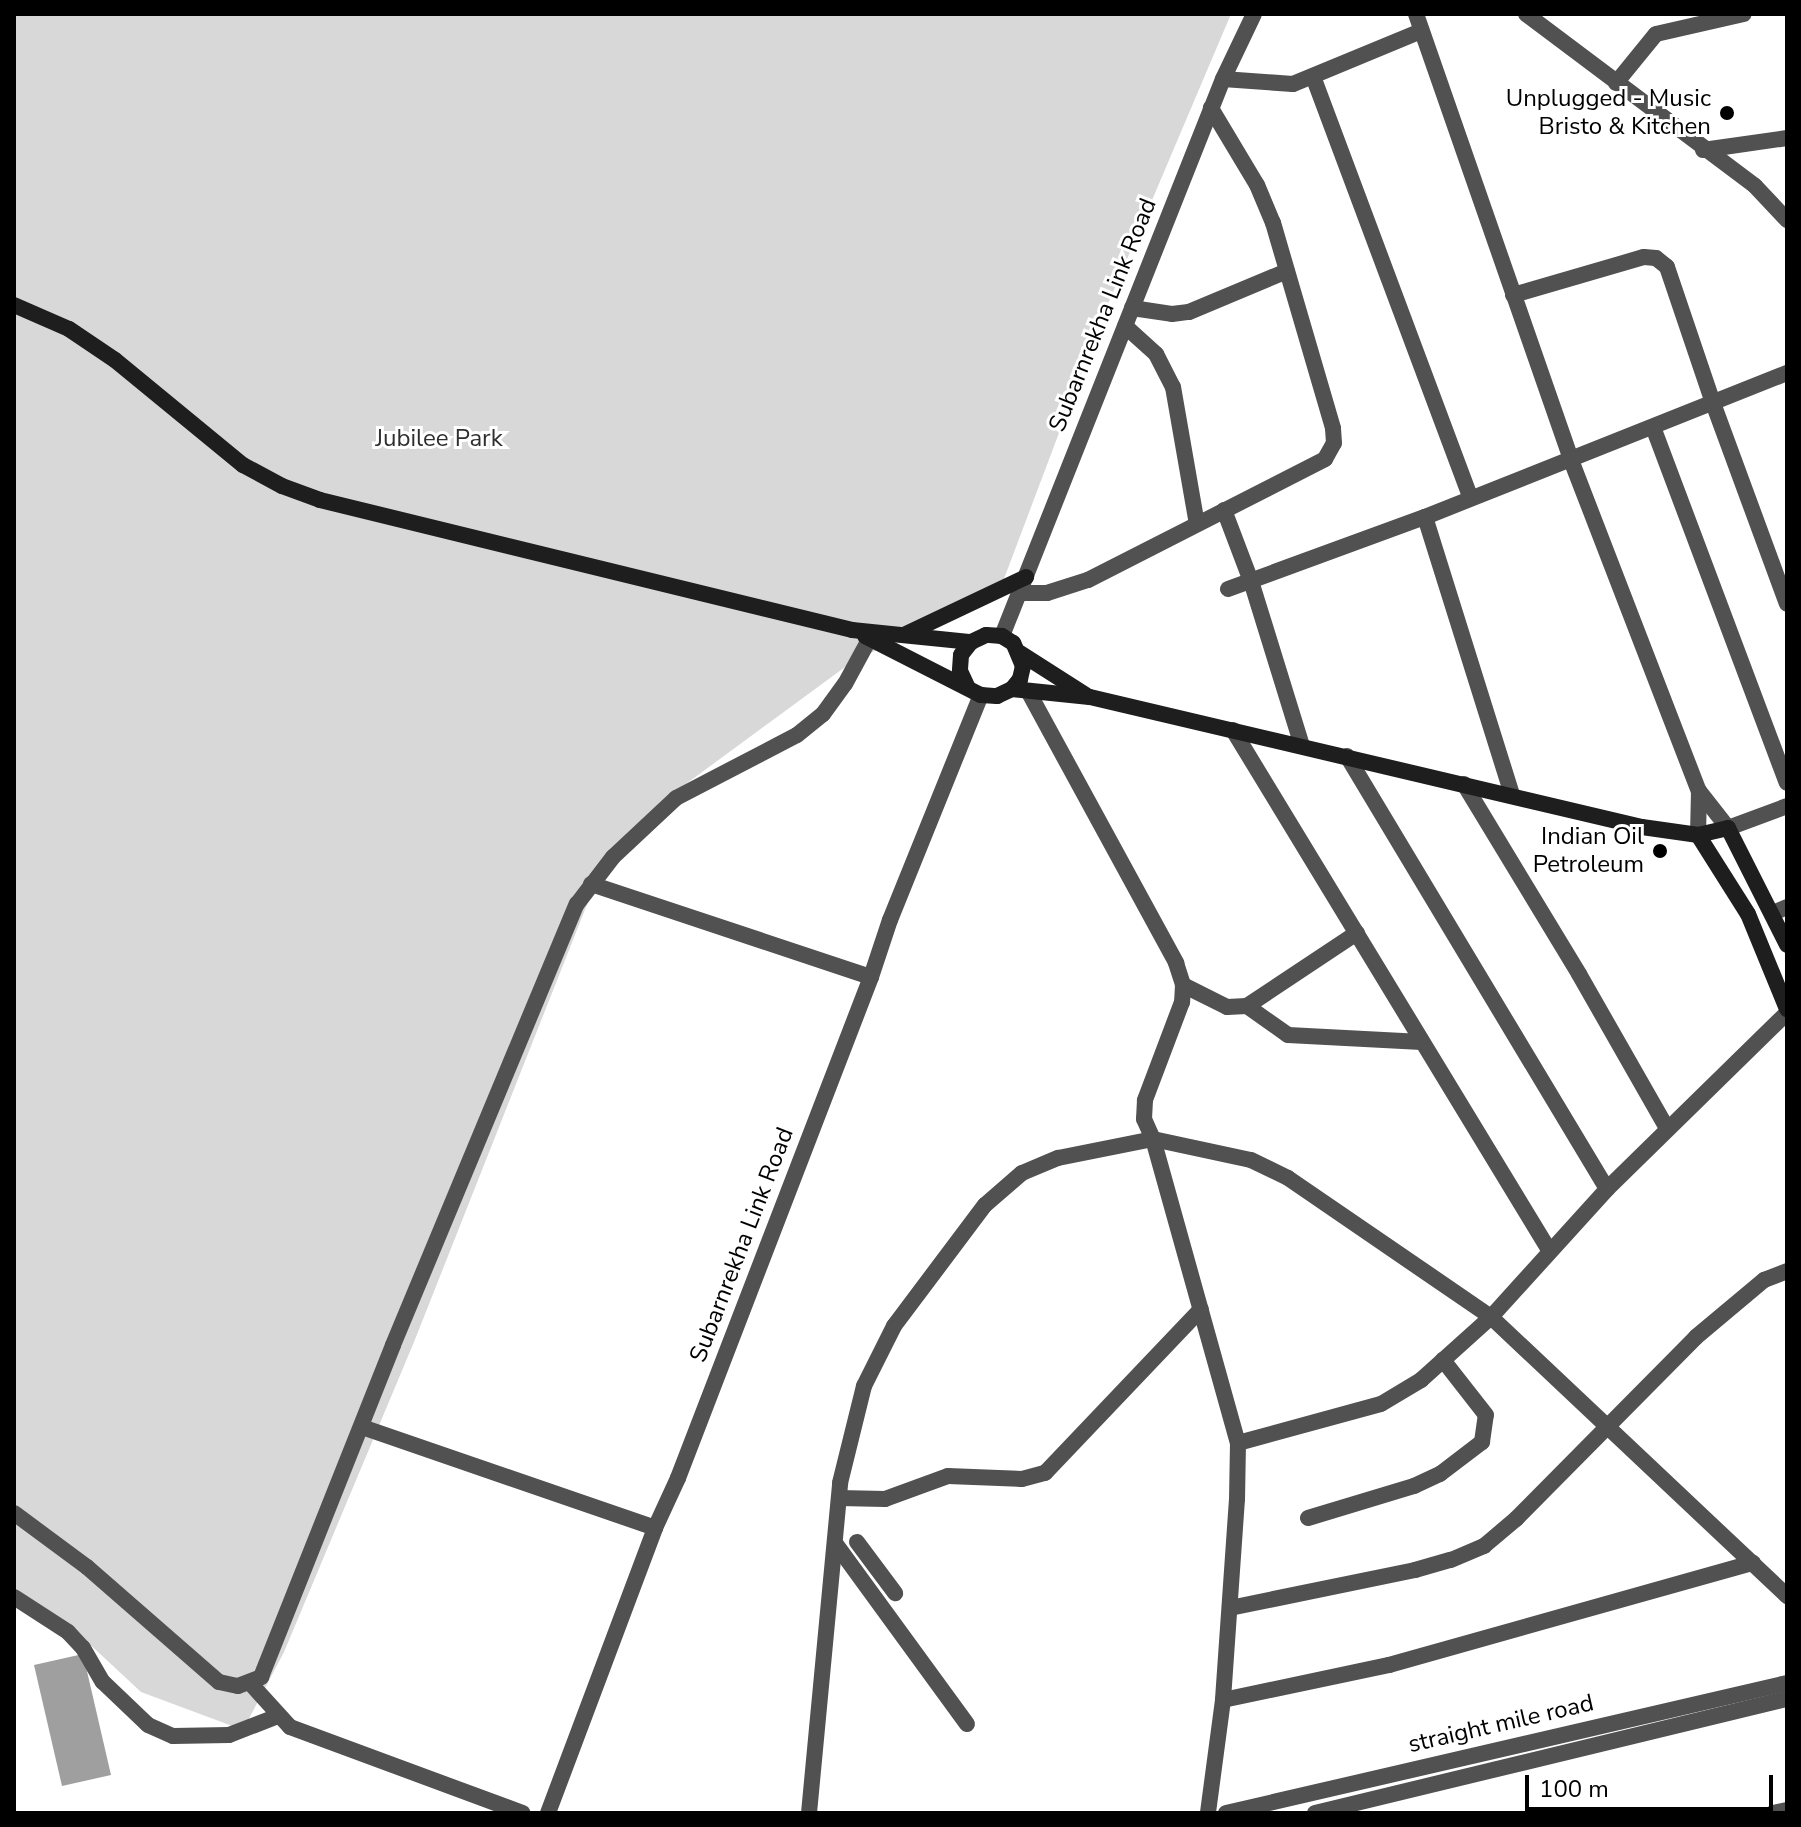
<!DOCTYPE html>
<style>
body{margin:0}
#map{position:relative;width:1801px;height:1827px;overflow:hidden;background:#fff;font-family:"Nunito Sans",sans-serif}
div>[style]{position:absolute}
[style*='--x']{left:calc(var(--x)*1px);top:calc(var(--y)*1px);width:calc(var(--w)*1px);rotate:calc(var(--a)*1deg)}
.green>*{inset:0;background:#d8d8d8}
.water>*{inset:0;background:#9f9f9f}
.minor>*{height:16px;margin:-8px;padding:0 8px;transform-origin:8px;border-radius:8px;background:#515151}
.tertiary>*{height:16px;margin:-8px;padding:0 8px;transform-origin:8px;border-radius:8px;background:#515151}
.secondary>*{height:16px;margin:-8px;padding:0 8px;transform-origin:8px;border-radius:8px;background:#1e1e1e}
.dots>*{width:22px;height:22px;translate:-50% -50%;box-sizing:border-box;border:4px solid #fff;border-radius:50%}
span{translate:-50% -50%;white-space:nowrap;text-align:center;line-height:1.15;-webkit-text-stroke:6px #fff;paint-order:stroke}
.poi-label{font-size:24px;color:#000}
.right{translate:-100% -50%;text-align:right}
.street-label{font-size:24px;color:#000}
.park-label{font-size:24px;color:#2f2f2f}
.frame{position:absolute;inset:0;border:16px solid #000;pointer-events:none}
.scale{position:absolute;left:1525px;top:1775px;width:248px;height:36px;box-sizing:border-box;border:4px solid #000;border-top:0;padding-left:10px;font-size:24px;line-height:28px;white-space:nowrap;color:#000;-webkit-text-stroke:6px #fff;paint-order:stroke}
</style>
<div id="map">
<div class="green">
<div style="clip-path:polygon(14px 14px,1231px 14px,1105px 311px,996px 600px,856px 659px,679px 789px,622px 848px,588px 902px,414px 1342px,284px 1652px,243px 1730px,141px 1692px,83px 1638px,14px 1587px)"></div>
</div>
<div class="water">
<div style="clip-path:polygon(83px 1654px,111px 1775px,62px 1786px,34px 1665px)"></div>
</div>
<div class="minor">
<div style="--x:1416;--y:14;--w:472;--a:70.8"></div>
<div style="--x:1571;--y:460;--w:355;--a:68.9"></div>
<div style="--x:1699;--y:791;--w:47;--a:51.9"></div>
<div style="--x:1728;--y:828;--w:63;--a:-20.4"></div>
<div style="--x:1526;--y:14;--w:286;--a:36.9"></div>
<div style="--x:1755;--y:186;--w:47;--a:46.7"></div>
<div style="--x:1223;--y:79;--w:70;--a:4.1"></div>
<div style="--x:1293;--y:84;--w:139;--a:-22.5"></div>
<div style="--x:1314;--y:79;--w:447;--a:69.5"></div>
<div style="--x:1616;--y:83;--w:63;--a:-50.8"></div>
<div style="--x:1656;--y:34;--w:90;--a:-12.8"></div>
<div style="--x:1703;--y:150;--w:85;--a:-8.1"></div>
<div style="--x:1513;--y:295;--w:136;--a:-16.2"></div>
<div style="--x:1644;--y:257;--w:12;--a:5"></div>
<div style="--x:1656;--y:258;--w:14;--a:39"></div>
<div style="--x:1667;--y:267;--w:144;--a:71.3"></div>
<div style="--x:1713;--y:403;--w:214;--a:69.8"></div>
<div style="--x:1132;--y:308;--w:40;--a:8.5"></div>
<div style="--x:1172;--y:314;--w:17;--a:-7"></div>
<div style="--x:1189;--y:312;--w:106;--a:-22.7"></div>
<div style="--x:1125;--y:326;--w:42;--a:42.1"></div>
<div style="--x:1156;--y:354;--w:37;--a:63"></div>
<div style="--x:1173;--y:387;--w:139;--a:80.1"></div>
<div style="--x:1653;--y:427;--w:380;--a:69.4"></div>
<div style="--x:1224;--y:510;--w:76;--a:69.2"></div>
<div style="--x:1251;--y:581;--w:173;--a:72.8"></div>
<div style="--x:1425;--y:517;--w:291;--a:72.6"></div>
<div style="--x:1228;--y:589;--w:210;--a:-20.1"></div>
<div style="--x:1425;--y:517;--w:390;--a:-21.7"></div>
<div style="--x:1019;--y:593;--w:28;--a:0"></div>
<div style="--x:1047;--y:593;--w:43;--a:-17.6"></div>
<div style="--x:1088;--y:580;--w:266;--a:-27"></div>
<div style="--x:1325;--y:459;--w:18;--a:-61"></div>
<div style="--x:1334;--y:443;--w:15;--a:-94"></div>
<div style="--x:1333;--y:428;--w:214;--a:-106.3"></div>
<div style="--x:1273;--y:223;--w:41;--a:-112.8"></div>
<div style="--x:1257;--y:185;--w:90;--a:-120.9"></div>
<div style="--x:1028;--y:691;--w:310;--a:61.4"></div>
<div style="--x:1176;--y:963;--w:23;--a:72"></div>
<div style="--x:1183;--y:985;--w:17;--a:93"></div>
<div style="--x:1182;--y:1002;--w:105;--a:110.7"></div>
<div style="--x:1145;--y:1100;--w:19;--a:93"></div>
<div style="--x:1144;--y:1119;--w:22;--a:66"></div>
<div style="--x:1153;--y:1139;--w:316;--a:74.4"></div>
<div style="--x:1238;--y:1443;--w:56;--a:91"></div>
<div style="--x:1237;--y:1499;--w:201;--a:94"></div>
<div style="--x:1223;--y:1700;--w:114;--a:97.6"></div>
<div style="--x:1233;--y:730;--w:608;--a:58.71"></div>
<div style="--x:1347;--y:756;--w:505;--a:59.02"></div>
<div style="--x:1464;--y:784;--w:222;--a:58.8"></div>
<div style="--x:1579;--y:974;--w:177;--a:60.3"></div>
<div style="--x:1698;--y:835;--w:44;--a:-88.7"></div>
<div style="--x:591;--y:884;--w:295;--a:18.4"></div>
<div style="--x:1773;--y:913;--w:15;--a:-23"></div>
<div style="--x:1183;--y:985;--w:49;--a:26.6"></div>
<div style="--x:1227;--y:1007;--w:20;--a:-3"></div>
<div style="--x:1247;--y:1006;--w:132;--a:-33.6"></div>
<div style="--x:1247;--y:1006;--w:50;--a:35.3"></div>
<div style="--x:1288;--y:1035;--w:134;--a:3"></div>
<div style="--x:362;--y:1427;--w:310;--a:19"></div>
<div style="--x:1238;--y:1443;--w:148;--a:-15.3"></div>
<div style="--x:1381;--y:1404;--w:47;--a:-31"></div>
<div style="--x:1421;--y:1380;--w:94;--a:-42"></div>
<div style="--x:1491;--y:1317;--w:173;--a:-47.8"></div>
<div style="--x:1607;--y:1189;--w:252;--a:-44.4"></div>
<div style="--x:839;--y:1498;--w:46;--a:1.2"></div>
<div style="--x:885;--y:1499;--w:67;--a:-20.1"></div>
<div style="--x:948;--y:1476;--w:74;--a:2.3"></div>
<div style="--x:1022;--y:1479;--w:24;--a:-15"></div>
<div style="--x:1045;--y:1473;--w:226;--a:-46.4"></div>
<div style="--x:14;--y:1513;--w:91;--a:36.5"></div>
<div style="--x:87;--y:1567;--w:175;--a:41.1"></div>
<div style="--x:219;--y:1682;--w:19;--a:12"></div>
<div style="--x:238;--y:1686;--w:25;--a:-21"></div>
<div style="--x:261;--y:1677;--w:357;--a:-68.3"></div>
<div style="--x:393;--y:1345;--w:478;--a:-67.4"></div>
<div style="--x:577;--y:904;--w:59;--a:-52.5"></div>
<div style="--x:613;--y:857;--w:86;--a:-43.1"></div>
<div style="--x:676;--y:798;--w:136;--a:-27.5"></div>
<div style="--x:797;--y:735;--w:33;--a:-39"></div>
<div style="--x:823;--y:714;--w:37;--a:-54"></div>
<div style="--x:845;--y:684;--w:52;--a:-61.5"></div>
<div style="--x:1308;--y:1518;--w:111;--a:-16.8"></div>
<div style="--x:1414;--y:1486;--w:29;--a:-25"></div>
<div style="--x:1440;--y:1474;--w:53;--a:-37.3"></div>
<div style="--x:1482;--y:1442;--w:27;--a:-82"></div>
<div style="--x:1486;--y:1415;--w:70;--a:-128"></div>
<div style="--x:857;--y:1542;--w:64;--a:53.3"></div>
<div style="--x:835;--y:1543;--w:224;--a:53.9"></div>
<div style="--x:14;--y:1597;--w:64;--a:32.9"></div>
<div style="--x:68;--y:1632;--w:22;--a:47"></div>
<div style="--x:83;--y:1648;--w:39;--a:60"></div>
<div style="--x:103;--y:1682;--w:62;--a:43.7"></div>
<div style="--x:148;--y:1725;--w:27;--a:24"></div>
<div style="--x:173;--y:1736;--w:56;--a:-1"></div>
<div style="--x:229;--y:1735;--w:53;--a:-21.2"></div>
<div style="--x:1230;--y:1608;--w:189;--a:-11.6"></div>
<div style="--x:1415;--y:1570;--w:37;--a:-16"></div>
<div style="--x:1451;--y:1560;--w:36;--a:-23"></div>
<div style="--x:1484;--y:1546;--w:42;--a:-40.2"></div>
<div style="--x:1516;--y:1519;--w:256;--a:-45.3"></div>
<div style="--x:1696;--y:1337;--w:89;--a:-40"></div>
<div style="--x:1764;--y:1280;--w:25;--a:-21"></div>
<div style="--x:251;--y:1684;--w:58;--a:47.8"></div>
<div style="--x:290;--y:1727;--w:248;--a:20.3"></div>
<div style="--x:1223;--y:1700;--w:170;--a:-11.9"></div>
<div style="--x:1389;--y:1665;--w:378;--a:-15.7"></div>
<div style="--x:809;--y:1813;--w:331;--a:-84.6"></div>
<div style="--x:840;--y:1483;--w:100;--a:-76.1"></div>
<div style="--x:864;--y:1386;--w:67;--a:-63.4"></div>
<div style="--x:894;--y:1326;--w:151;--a:-53.1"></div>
<div style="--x:985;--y:1205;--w:49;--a:-40.9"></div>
<div style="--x:1022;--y:1173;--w:39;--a:-23"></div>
<div style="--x:1058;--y:1158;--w:97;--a:-11.3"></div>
<div style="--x:1153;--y:1139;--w:100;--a:12.1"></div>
<div style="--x:1251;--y:1160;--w:41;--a:25.9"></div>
<div style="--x:1288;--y:1178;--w:246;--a:34.4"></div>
<div style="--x:1491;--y:1317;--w:407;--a:43.3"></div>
<div style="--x:1773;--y:1813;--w:14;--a:-12"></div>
</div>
<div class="tertiary">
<div style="--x:1002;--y:636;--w:599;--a:-68.36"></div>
<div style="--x:1223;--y:79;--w:72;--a:-64.5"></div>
<div style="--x:548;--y:1813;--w:304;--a:-69.4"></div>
<div style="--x:655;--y:1528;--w:55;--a:-65.3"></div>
<div style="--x:678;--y:1478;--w:537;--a:-68.93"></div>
<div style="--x:871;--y:977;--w:60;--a:-71.6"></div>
<div style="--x:890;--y:920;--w:243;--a:-68"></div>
<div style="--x:1226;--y:1813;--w:576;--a:-13.05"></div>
<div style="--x:1315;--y:1813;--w:486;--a:-13.6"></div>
</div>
<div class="secondary">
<div style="--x:14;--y:305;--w:60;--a:23.6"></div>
<div style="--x:69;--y:329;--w:55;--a:34"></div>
<div style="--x:115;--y:360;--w:166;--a:39.4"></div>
<div style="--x:243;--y:465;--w:44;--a:28.3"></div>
<div style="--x:282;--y:486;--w:40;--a:20.2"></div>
<div style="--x:320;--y:500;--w:548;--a:13.73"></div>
<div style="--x:852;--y:630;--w:120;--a:5.8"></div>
<div style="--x:906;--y:634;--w:133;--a:-25.4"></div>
<div style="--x:865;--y:636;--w:130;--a:27"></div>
<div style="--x:981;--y:695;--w:16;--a:4"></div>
<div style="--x:997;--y:696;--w:17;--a:-25"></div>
<div style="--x:1012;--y:689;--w:13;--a:-51"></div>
<div style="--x:1020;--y:679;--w:13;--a:-77"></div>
<div style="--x:1023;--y:666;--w:25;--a:-113"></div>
<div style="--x:1013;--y:643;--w:13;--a:-148"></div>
<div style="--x:1002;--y:636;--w:16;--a:-176"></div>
<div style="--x:986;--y:635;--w:17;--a:155"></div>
<div style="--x:971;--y:642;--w:16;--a:128"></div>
<div style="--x:961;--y:655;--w:16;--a:94"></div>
<div style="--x:960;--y:671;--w:17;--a:65"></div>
<div style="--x:1020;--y:653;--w:78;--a:32.5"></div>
<div style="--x:1012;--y:689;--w:78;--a:5.9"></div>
<div style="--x:1090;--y:697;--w:567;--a:13.25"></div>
<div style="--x:1642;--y:827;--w:57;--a:8.1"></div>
<div style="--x:1698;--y:835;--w:31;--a:-13"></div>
<div style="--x:1728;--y:828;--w:131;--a:63.2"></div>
<div style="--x:1698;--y:835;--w:93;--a:57.7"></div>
<div style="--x:1748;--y:914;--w:103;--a:67.7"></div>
</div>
<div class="dots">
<div style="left:1727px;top:113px;background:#000"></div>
<div style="left:1660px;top:851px;background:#000"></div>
</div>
<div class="poi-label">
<span class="right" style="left:1711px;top:113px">Unplugged - Music<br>Bristo &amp; Kitchen</span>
<span class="right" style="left:1644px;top:851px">Indian Oil<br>Petroleum</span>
</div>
<div class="street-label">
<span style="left:1103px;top:315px;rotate:-68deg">Subarnrekha Link Road</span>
<span style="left:742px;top:1245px;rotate:-69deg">Subarnrekha Link Road</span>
<span style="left:1501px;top:1724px;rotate:-13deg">straight mile road</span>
</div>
<div class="park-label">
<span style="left:439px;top:439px">Jubilee Park</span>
</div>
<div class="frame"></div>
<div class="scale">100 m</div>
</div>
